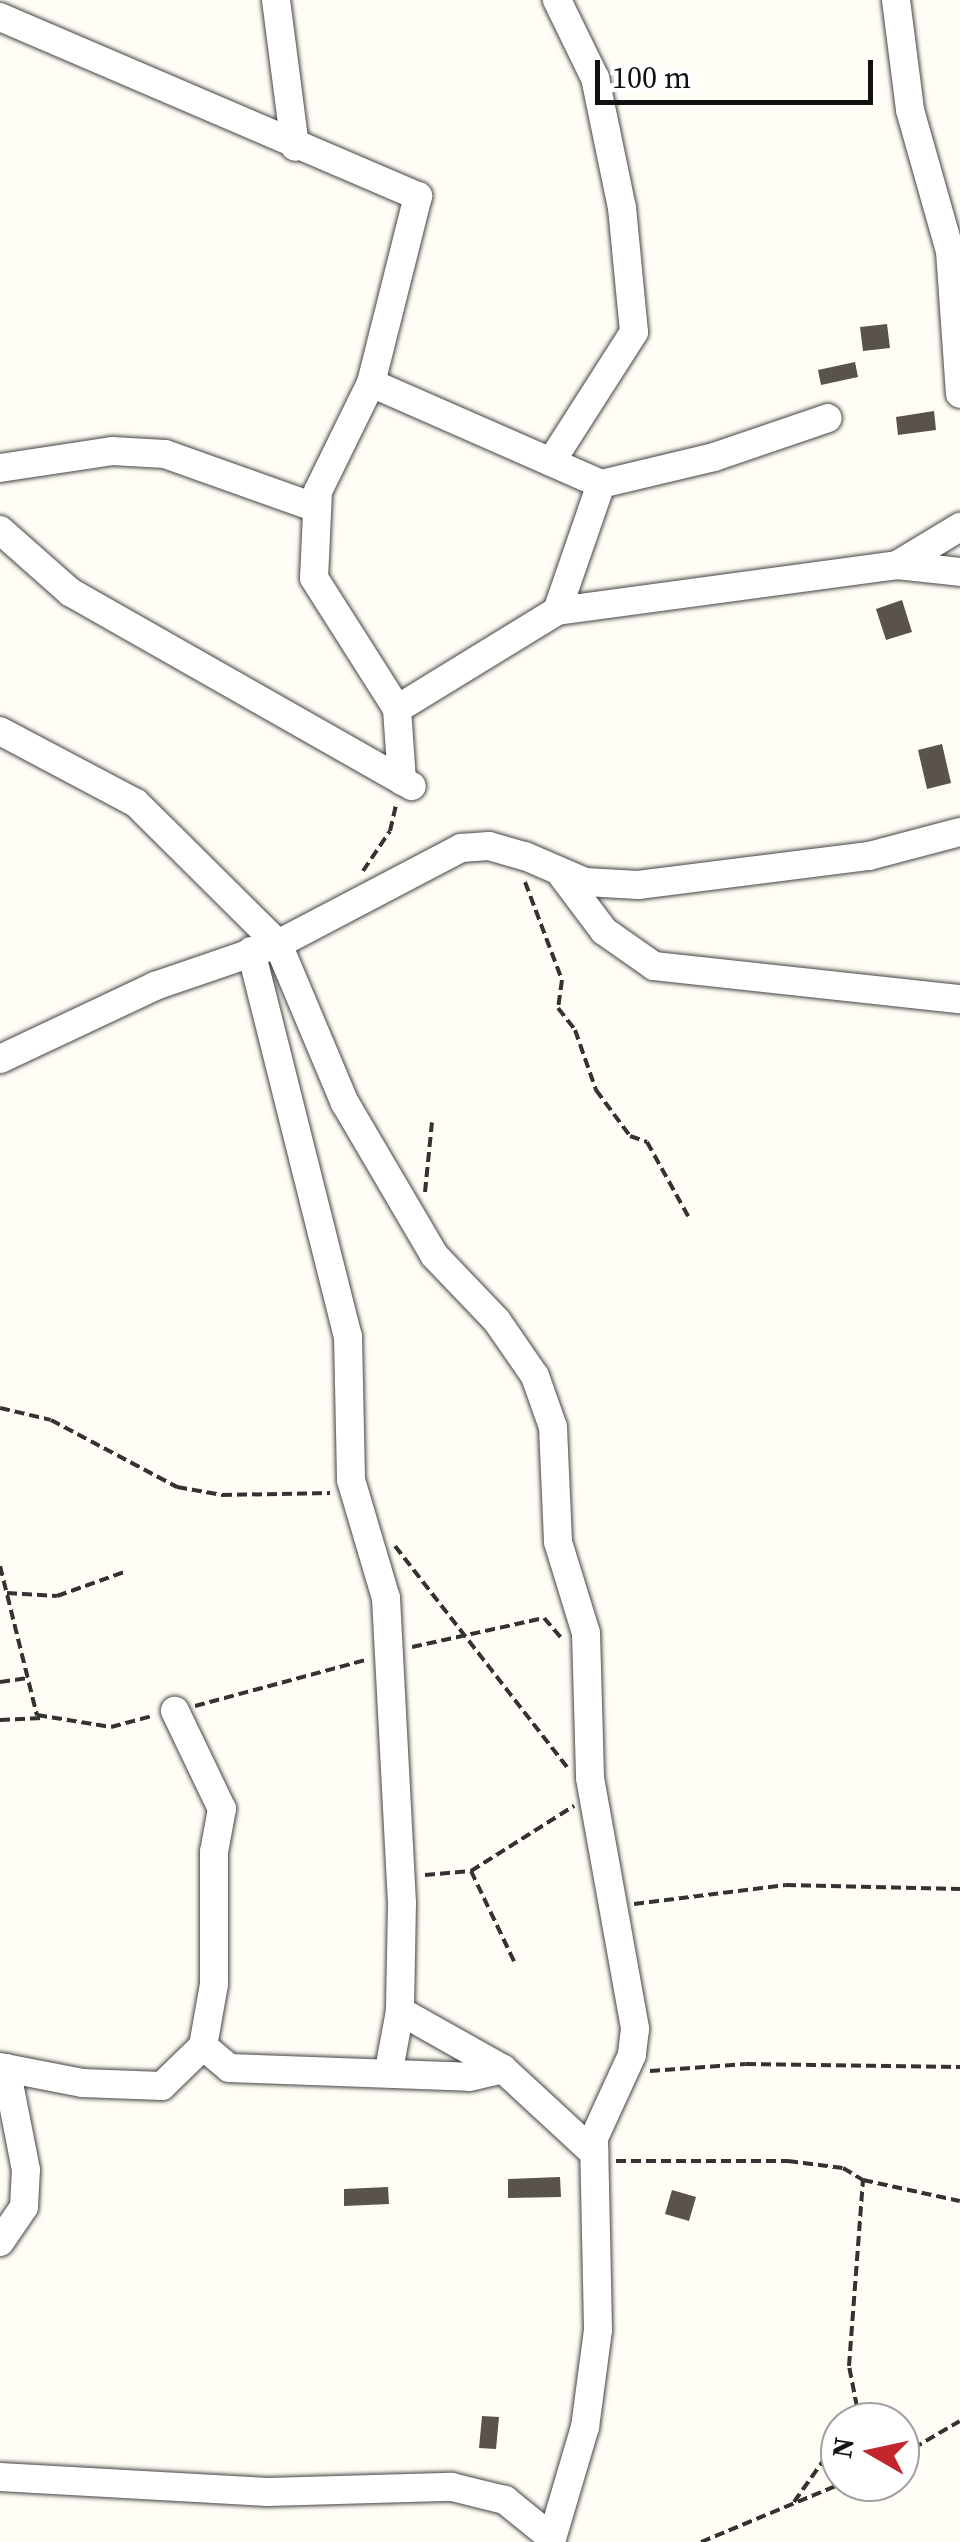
<!DOCTYPE html>
<style>
body{margin:0}
#map{position:relative;width:960px;height:2542px;overflow:hidden;background:#fffdf5;font-family:"Source Serif 4",serif}
div>[style]{position:absolute}
[style*='--x']{left:calc(var(--x)*1px);top:calc(var(--y)*1px);width:calc(var(--w)*1px);rotate:calc(var(--a)*1deg)}
.building>*{inset:0;background:#5a524d}
.path>*{height:4px;margin-top:-2px;transform-origin:0;background:repeating-linear-gradient(90deg,#333 0 10px,transparent 0 15px)}
.roads{filter:drop-shadow(0 0 2px #444) drop-shadow(0 0 2px #444)}
.minor>*{height:28px;margin:-14px;padding:0 14px;transform-origin:14px;border-radius:14px;background:#fff}
span{translate:-50% -50%;white-space:nowrap;text-align:center;line-height:1.15;-webkit-text-stroke:10px #fff;paint-order:stroke}
.north{position:absolute;left:820px;top:2402px;width:100px;height:100px;box-sizing:border-box;background:#fff;border:2px solid #a0a0a0;border-radius:50%;rotate:279deg;font-size:28px;font-weight:700;line-height:40px;text-align:center;color:#111}
.north::after{content:'';display:block;margin:auto;width:35px;height:45px;background:#c4262e;clip-path:polygon(50% 0,100% 100%,50% 72%,0 100%)}
.scale{position:absolute;left:595px;top:60px;width:278px;height:45px;box-sizing:border-box;border:5px solid #111;border-top:0;padding-left:12px;font-size:30px;line-height:35px;white-space:nowrap;color:#111;-webkit-text-stroke:8px #fff;paint-order:stroke}
</style>
<div id="map">
<div class="building">
<div style="clip-path:polygon(887px 324px,890px 348px,863px 351px,860px 327px)"></div>
<div style="clip-path:polygon(855px 362px,858px 377px,821px 385px,818px 370px)"></div>
<div style="clip-path:polygon(934px 411px,936px 430px,898px 435px,896px 417px)"></div>
<div style="clip-path:polygon(902px 600px,912px 632px,886px 640px,876px 609px)"></div>
<div style="clip-path:polygon(942px 744px,951px 783px,927px 789px,918px 750px)"></div>
<div style="clip-path:polygon(560px 2177px,561px 2197px,508px 2198px,508px 2179px)"></div>
<div style="clip-path:polygon(388px 2187px,389px 2204px,344px 2206px,344px 2189px)"></div>
<div style="clip-path:polygon(672px 2190px,696px 2197px,689px 2221px,665px 2214px)"></div>
<div style="clip-path:polygon(482px 2416px,499px 2417px,496px 2449px,479px 2448px)"></div>
</div>
<div class="path">
<div style="--x:363;--y:871;--w:48;--a:-56"></div>
<div style="--x:390;--y:831;--w:27;--a:-77"></div>
<div style="--x:525;--y:882;--w:105;--a:69.3"></div>
<div style="--x:562;--y:980;--w:28;--a:98"></div>
<div style="--x:558;--y:1008;--w:28;--a:52"></div>
<div style="--x:575;--y:1030;--w:64;--a:70.7"></div>
<div style="--x:596;--y:1090;--w:57;--a:53.5"></div>
<div style="--x:630;--y:1136;--w:18;--a:19"></div>
<div style="--x:647;--y:1142;--w:85;--a:61"></div>
<div style="--x:425;--y:1192;--w:70;--a:-84.3"></div>
<div style="--x:0;--y:1408;--w:52;--a:13.2"></div>
<div style="--x:51;--y:1420;--w:143;--a:28"></div>
<div style="--x:177;--y:1487;--w:46;--a:10.1"></div>
<div style="--x:222;--y:1495;--w:108;--a:-1.1"></div>
<div style="--x:395;--y:1546;--w:280;--a:52.1"></div>
<div style="--x:0;--y:1566;--w:154;--a:76.1"></div>
<div style="--x:37;--y:1715;--w:75;--a:9.2"></div>
<div style="--x:111;--y:1727;--w:42;--a:-15"></div>
<div style="--x:7;--y:1593;--w:50;--a:3.4"></div>
<div style="--x:57;--y:1596;--w:74;--a:-19.7"></div>
<div style="--x:412;--y:1647;--w:135;--a:-12.4"></div>
<div style="--x:544;--y:1618;--w:30;--a:49"></div>
<div style="--x:0;--y:1682;--w:28;--a:-8"></div>
<div style="--x:195;--y:1706;--w:176;--a:-15.1"></div>
<div style="--x:0;--y:1720;--w:42;--a:-2.7"></div>
<div style="--x:471;--y:1871;--w:100;--a:64.5"></div>
<div style="--x:425;--y:1875;--w:46;--a:-5"></div>
<div style="--x:471;--y:1871;--w:122;--a:-32.3"></div>
<div style="--x:634;--y:1904;--w:153;--a:-7.1"></div>
<div style="--x:786;--y:1885;--w:174;--a:1.3"></div>
<div style="--x:650;--y:2071;--w:96;--a:-4.2"></div>
<div style="--x:746;--y:2064;--w:214;--a:0.8"></div>
<div style="--x:616;--y:2161;--w:172;--a:0"></div>
<div style="--x:788;--y:2161;--w:55;--a:7.3"></div>
<div style="--x:843;--y:2168;--w:23;--a:31"></div>
<div style="--x:863;--y:2180;--w:99;--a:12.2"></div>
<div style="--x:848;--y:2422;--w:17;--a:-59"></div>
<div style="--x:857;--y:2407;--w:42;--a:-101"></div>
<div style="--x:849;--y:2366;--w:187;--a:-85.7"></div>
<div style="--x:900;--y:2456;--w:69;--a:-30.3"></div>
<div style="--x:794;--y:2502;--w:80;--a:-54.7"></div>
<div style="--x:701;--y:2542;--w:156;--a:-22.6"></div>
</div>
<div class="roads">
<div class="minor">
<div style="--x:276;--y:0;--w:148;--a:82.6"></div>
<div style="--x:896;--y:0;--w:111;--a:82.7"></div>
<div style="--x:910;--y:110;--w:147;--a:74.2"></div>
<div style="--x:950;--y:251;--w:143;--a:86"></div>
<div style="--x:0;--y:17;--w:455;--a:23.2"></div>
<div style="--x:418;--y:196;--w:193;--a:104.1"></div>
<div style="--x:371;--y:383;--w:120;--a:116.1"></div>
<div style="--x:318;--y:491;--w:87;--a:92.6"></div>
<div style="--x:314;--y:578;--w:155;--a:57.6"></div>
<div style="--x:397;--y:709;--w:72;--a:86"></div>
<div style="--x:371;--y:383;--w:251;--a:23.7"></div>
<div style="--x:601;--y:484;--w:116;--a:-13.4"></div>
<div style="--x:714;--y:457;--w:120;--a:-18.9"></div>
<div style="--x:551;--y:462;--w:154;--a:-57.4"></div>
<div style="--x:634;--y:332;--w:125;--a:-95.5"></div>
<div style="--x:622;--y:208;--w:133;--a:-101.7"></div>
<div style="--x:595;--y:78;--w:87;--a:-116"></div>
<div style="--x:0;--y:468;--w:113;--a:-8.6"></div>
<div style="--x:112;--y:451;--w:53;--a:3.2"></div>
<div style="--x:165;--y:454;--w:161;--a:19.6"></div>
<div style="--x:0;--y:530;--w:94;--a:41.5"></div>
<div style="--x:70;--y:592;--w:393;--a:29.6"></div>
<div style="--x:897;--y:565;--w:74;--a:-31.1"></div>
<div style="--x:557;--y:611;--w:134;--a:-70.9"></div>
<div style="--x:397;--y:709;--w:188;--a:-31.5"></div>
<div style="--x:557;--y:611;--w:343;--a:-7.7"></div>
<div style="--x:897;--y:565;--w:63;--a:6.3"></div>
<div style="--x:0;--y:731;--w:154;--a:27.9"></div>
<div style="--x:136;--y:803;--w:200;--a:44.8"></div>
<div style="--x:278;--y:944;--w:173;--a:67.2"></div>
<div style="--x:345;--y:1103;--w:176;--a:59.6"></div>
<div style="--x:434;--y:1255;--w:91;--a:46.3"></div>
<div style="--x:497;--y:1321;--w:67;--a:55.4"></div>
<div style="--x:535;--y:1376;--w:54;--a:70.6"></div>
<div style="--x:553;--y:1427;--w:115;--a:87.5"></div>
<div style="--x:558;--y:1542;--w:95;--a:72.9"></div>
<div style="--x:586;--y:1633;--w:145;--a:88.4"></div>
<div style="--x:590;--y:1778;--w:255;--a:79.8"></div>
<div style="--x:635;--y:2029;--w:26;--a:97"></div>
<div style="--x:632;--y:2055;--w:91;--a:114.6"></div>
<div style="--x:594;--y:2138;--w:192;--a:88.8"></div>
<div style="--x:598;--y:2330;--w:98;--a:97.6"></div>
<div style="--x:585;--y:2427;--w:120;--a:106.5"></div>
<div style="--x:562;--y:875;--w:70;--a:53.1"></div>
<div style="--x:604;--y:931;--w:61;--a:35"></div>
<div style="--x:654;--y:966;--w:308;--a:6.2"></div>
<div style="--x:251;--y:951;--w:397;--a:75.9"></div>
<div style="--x:348;--y:1336;--w:144;--a:88.8"></div>
<div style="--x:351;--y:1480;--w:123;--a:73.5"></div>
<div style="--x:386;--y:1598;--w:305;--a:87"></div>
<div style="--x:402;--y:1903;--w:108;--a:91.1"></div>
<div style="--x:400;--y:2011;--w:60;--a:100.6"></div>
<div style="--x:0;--y:1059;--w:171;--a:-25.2"></div>
<div style="--x:155;--y:986;--w:130;--a:-18.9"></div>
<div style="--x:278;--y:944;--w:207;--a:-27.7"></div>
<div style="--x:461;--y:848;--w:28;--a:-4"></div>
<div style="--x:489;--y:846;--w:37;--a:16"></div>
<div style="--x:525;--y:856;--w:65;--a:23.4"></div>
<div style="--x:585;--y:882;--w:53;--a:3.2"></div>
<div style="--x:638;--y:885;--w:233;--a:-7.2"></div>
<div style="--x:869;--y:856;--w:94;--a:-14.8"></div>
<div style="--x:400;--y:2011;--w:118;--a:29.4"></div>
<div style="--x:503;--y:2069;--w:124;--a:42.7"></div>
<div style="--x:203;--y:2046;--w:34;--a:40"></div>
<div style="--x:229;--y:2068;--w:240;--a:2.1"></div>
<div style="--x:469;--y:2077;--w:35;--a:-13"></div>
<div style="--x:0;--y:2067;--w:84;--a:11"></div>
<div style="--x:82;--y:2083;--w:80;--a:2.1"></div>
<div style="--x:162;--y:2086;--w:57;--a:-44.3"></div>
<div style="--x:203;--y:2046;--w:63;--a:-79.9"></div>
<div style="--x:214;--y:1984;--w:132;--a:-90"></div>
<div style="--x:214;--y:1852;--w:44;--a:-79.5"></div>
<div style="--x:222;--y:1809;--w:109;--a:-115.6"></div>
<div style="--x:0;--y:2242;--w:42;--a:-55.6"></div>
<div style="--x:24;--y:2207;--w:37;--a:-87"></div>
<div style="--x:26;--y:2170;--w:104;--a:-101.1"></div>
<div style="--x:0;--y:2477;--w:268;--a:3.2"></div>
<div style="--x:268;--y:2492;--w:184;--a:-1.6"></div>
<div style="--x:452;--y:2487;--w:55;--a:13.8"></div>
<div style="--x:505;--y:2500;--w:60;--a:39"></div>
</div>
</div>
<div class="north">N</div>
<div class="scale">100 m</div>
</div>
